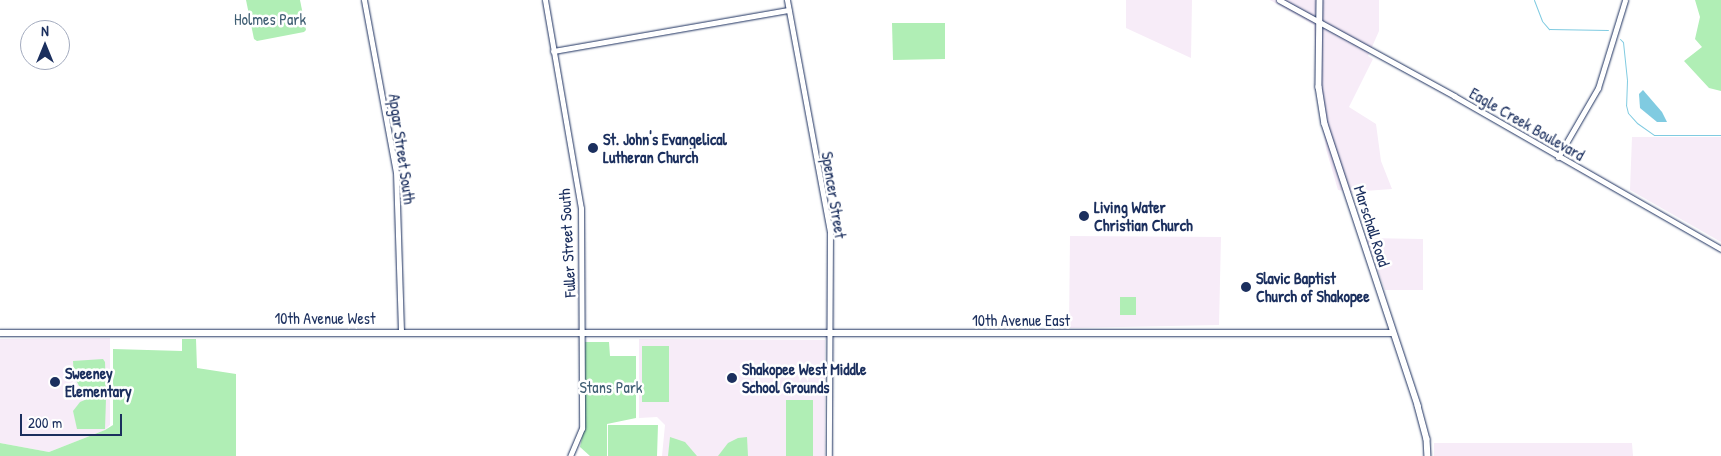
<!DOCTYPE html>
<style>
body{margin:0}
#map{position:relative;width:1721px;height:456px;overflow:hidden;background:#fff;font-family:"Patrick Hand",sans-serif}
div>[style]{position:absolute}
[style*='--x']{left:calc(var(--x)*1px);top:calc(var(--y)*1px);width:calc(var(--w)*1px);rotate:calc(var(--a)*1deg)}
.built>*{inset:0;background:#f7ecf8}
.green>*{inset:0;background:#b0eeb5}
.water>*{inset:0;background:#80cbe1}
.stream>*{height:1px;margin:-0.5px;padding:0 0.5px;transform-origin:0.5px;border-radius:0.5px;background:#80cbe1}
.roads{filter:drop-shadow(0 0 1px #1b2f5e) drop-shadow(0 0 1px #1b2f5e)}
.tertiary>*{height:5px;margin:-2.5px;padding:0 2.5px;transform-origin:2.5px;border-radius:2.5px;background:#fff}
.secondary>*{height:5.5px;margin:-2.75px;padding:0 2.75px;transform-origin:2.75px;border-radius:2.75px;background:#fff}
.dots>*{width:14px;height:14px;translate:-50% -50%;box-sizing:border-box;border:2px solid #fff;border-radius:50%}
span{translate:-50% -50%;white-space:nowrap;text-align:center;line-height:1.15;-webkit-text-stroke:5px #fff;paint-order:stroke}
.park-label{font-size:16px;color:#405f74}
.street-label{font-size:16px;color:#1b2f5e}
.poi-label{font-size:16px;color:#1b2f5e;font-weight:700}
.left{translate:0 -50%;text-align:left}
.north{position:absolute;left:20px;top:20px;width:50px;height:50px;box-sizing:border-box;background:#fff;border:1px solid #a4acbf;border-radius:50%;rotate:0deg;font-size:14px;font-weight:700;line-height:20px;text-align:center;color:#1b2f5e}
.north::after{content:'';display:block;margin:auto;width:18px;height:22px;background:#1b2f5e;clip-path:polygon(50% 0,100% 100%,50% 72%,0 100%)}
.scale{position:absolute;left:20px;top:414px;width:102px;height:22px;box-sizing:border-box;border:2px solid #1b2f5e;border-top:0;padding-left:6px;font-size:15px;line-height:18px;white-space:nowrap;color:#1b2f5e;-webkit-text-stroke:4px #fff;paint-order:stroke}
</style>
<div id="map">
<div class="built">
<div style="clip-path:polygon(1126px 0,1192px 0,1191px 58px,1126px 28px)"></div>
<div style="clip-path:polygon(1270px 0,1379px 0,1379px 31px,1368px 56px,1373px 59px,1349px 107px,1376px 124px,1381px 161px,1392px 189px,1351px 192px,1338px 190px,1326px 149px,1317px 82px,1314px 25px)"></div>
<div style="clip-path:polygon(1632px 137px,1721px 137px,1721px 242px,1630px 190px)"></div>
<div style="clip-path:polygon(1070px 236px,1221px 237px,1219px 325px,1069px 328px)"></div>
<div style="clip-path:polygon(1366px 238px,1423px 239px,1423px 290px,1385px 290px)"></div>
<div style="clip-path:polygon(110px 338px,110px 425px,105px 430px,49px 452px,0 443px,0 339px)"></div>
<div style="clip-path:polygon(639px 339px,825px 340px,825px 456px,662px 456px,665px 425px,657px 417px,639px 418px)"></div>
<div style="clip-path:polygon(1434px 443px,1632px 443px,1633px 456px,1434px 456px)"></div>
</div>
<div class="green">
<div style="clip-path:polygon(246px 0,300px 0,306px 30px,304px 32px,257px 41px,254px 39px)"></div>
<div style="clip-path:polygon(1695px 0,1721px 0,1721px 91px,1709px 88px,1684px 61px,1702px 47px,1695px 39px,1700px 17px)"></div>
<div style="clip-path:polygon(892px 23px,945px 23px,945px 59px,893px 60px)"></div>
<div style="clip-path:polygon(1120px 297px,1136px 297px,1136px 315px,1120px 315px)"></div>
<div style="clip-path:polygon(182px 339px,196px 339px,197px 368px,236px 374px,236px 456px,0 456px,0 443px,49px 452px,105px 430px,113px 425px,113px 349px,182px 351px)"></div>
<div style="clip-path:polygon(585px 342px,609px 342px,610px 356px,636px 356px,636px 418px,607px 424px,607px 456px,590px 456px,580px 447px,585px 424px)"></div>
<div style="clip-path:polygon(642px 346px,669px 346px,669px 402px,642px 402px)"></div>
<div style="clip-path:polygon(103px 359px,105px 362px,106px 394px,96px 395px,85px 390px,79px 386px,74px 376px,73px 361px)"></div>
<div style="clip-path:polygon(87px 399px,106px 399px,105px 429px,77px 429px,73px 411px,80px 402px)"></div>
<div style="clip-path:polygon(786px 400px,813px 400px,813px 456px,786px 456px)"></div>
<div style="clip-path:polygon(608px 425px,658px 425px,657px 456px,608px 456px)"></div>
<div style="clip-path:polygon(670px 437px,685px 442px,697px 456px,668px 456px)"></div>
<div style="clip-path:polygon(747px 437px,748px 456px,718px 456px,728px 443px,738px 438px)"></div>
</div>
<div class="water">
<div style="clip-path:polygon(1643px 90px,1662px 112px,1667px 122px,1657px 122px,1640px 108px,1639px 94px)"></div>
</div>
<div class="stream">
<div style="--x:1534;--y:0;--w:22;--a:69"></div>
<div style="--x:1542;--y:21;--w:11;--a:49"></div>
<div style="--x:1549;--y:29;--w:59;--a:1"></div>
<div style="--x:1620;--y:39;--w:4;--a:45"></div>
<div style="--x:1623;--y:42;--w:38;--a:84"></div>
<div style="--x:1627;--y:80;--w:25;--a:92"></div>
<div style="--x:1626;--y:105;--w:8;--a:76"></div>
<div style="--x:1628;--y:113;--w:13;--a:48"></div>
<div style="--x:1637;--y:123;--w:21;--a:35"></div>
<div style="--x:1654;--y:135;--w:67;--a:0"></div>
</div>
<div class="roads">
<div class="tertiary">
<div style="--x:364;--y:0;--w:175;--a:79.5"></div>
<div style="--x:396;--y:172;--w:160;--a:88.2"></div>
<div style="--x:545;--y:0;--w:211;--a:80.2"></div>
<div style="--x:581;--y:208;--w:220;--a:89.7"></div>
<div style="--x:582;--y:428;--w:30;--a:113"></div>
<div style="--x:787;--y:0;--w:235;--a:79.5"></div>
<div style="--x:830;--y:231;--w:225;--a:90.3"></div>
<div style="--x:1279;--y:0;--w:200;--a:28.7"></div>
<div style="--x:1454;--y:96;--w:308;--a:29.8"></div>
<div style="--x:553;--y:51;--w:239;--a:-9.9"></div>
<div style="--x:1558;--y:157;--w:80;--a:-59.9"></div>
<div style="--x:1598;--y:88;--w:92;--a:-72.9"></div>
</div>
<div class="secondary">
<div style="--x:1320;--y:0;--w:87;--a:90.7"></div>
<div style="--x:1319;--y:87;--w:37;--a:81"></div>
<div style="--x:1325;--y:124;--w:297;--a:71.7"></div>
<div style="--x:1418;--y:406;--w:34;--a:75"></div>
<div style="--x:1427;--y:439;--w:17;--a:87"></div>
<div style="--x:0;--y:333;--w:1393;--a:0"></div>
</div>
</div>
<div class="dots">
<div style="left:593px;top:148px;background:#1b2f5e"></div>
<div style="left:1084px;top:216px;background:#1b2f5e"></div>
<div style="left:1246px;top:287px;background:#1b2f5e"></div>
<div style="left:732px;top:378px;background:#1b2f5e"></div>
<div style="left:55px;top:382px;background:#1b2f5e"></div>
</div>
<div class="park-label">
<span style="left:270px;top:19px">Holmes Park</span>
<span style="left:611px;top:387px">Stans Park</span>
</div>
<div class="street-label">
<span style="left:1527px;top:124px;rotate:30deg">Eagle Creek Boulevard</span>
<span style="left:402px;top:149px;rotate:82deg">Apgar Street South</span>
<span style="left:834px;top:195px;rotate:81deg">Spencer Street</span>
<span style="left:1372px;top:226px;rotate:72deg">Marschall Road</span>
<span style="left:567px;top:243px;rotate:-93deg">Fuller Street South</span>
<span style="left:325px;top:318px">10th Avenue West</span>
<span style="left:1021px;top:320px">10th Avenue East</span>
</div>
<div class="poi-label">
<span class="left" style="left:603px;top:148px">St. John's Evangelical<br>Lutheran Church</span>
<span class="left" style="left:1094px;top:216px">Living Water<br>Christian Church</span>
<span class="left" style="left:1256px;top:287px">Slavic Baptist<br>Church of Shakopee</span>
<span class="left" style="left:742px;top:378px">Shakopee West Middle<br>School Grounds</span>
<span class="left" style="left:65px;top:382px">Sweeney<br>Elementary</span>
</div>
<div class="north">N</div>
<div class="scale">200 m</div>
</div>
